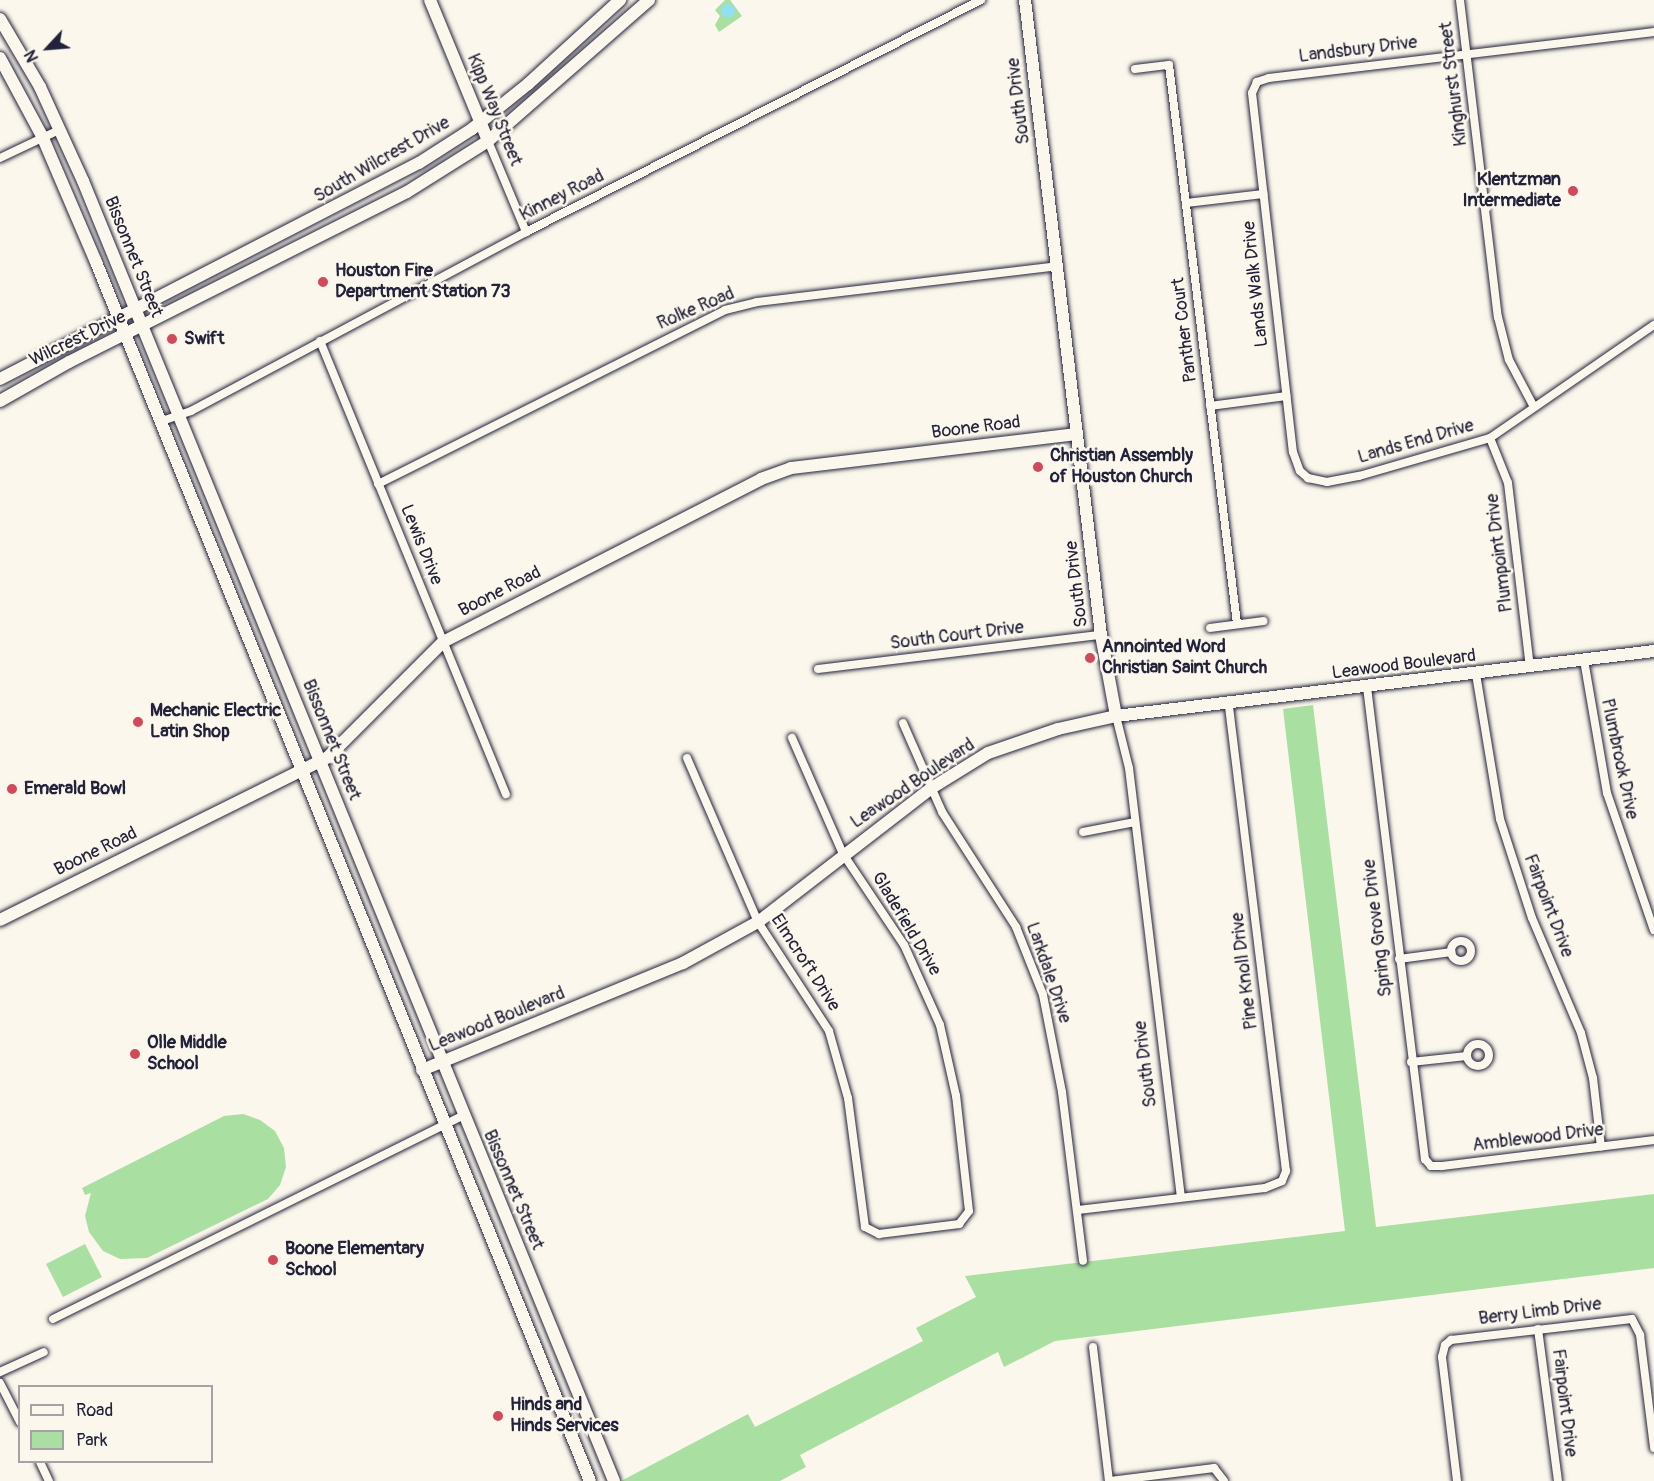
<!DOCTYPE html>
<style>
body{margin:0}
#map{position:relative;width:1654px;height:1481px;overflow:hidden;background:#fbf7ec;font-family:Pangolin,sans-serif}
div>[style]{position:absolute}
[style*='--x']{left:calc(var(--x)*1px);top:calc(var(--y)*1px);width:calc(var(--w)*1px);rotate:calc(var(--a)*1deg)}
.green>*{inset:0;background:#aadfa2}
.water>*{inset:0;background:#91dff1}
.round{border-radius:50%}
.roads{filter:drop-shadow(0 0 2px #22223b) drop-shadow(0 0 2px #22223b)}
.street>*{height:8px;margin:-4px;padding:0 4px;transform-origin:4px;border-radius:4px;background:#fbf7ec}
.street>.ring{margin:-4px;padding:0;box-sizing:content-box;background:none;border:8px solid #fbf7ec;border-radius:50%}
.secondary>*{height:12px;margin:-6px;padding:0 6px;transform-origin:6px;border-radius:6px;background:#fbf7ec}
.dots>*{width:16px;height:16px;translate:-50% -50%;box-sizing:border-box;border:3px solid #fbf7ec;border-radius:50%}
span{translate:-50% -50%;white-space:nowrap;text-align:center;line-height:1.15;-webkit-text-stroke:5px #fbf7ec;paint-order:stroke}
.street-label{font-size:18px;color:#22223b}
.poi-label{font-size:18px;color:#22223b;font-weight:700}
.right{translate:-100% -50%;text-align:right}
.left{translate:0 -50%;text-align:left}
.legend{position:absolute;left:18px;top:1385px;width:195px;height:78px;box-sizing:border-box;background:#fbf7ec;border:2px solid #a4a2a5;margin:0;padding:8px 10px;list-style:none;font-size:18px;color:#22223b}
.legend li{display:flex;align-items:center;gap:12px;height:30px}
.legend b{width:30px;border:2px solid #a4a2a5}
.north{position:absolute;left:18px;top:18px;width:60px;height:60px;-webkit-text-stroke:4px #fbf7ec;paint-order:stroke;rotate:244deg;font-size:16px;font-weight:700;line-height:24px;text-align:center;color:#22223b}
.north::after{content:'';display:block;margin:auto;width:21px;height:27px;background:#22223b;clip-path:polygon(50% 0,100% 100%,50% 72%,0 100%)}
</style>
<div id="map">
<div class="green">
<div style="clip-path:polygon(725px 0,730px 0,742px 16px,719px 32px,715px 25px,720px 16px,715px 10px)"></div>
<div style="clip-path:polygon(1313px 705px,1376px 1227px,1654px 1194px,1654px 1268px,1055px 1341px,1004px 1367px,998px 1352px,800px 1455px,806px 1467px,780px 1481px,621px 1481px,748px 1414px,755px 1427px,923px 1341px,916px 1328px,976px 1297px,965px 1276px,1345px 1231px,1283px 709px)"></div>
<div style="clip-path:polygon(243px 1114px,260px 1120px,275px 1131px,284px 1148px,286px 1167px,280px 1185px,268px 1199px,147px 1258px,120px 1259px,103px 1251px,89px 1232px,85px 1216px,91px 1193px,85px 1195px,82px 1188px,224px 1116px)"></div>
<div style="clip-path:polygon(85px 1244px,102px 1277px,63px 1297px,46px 1264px)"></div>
</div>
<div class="water">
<div class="round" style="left:721px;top:4px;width:14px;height:14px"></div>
</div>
<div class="roads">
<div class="street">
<div style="--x:1460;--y:0;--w:319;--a:83.2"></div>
<div style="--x:1498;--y:317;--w:44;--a:75.7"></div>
<div style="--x:1509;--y:360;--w:53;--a:62"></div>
<div style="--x:1654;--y:32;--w:388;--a:173.2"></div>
<div style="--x:1269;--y:78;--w:13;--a:162"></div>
<div style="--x:1257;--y:82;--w:12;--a:114"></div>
<div style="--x:1252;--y:93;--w:361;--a:83.5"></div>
<div style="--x:1293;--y:452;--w:20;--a:70"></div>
<div style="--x:1300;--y:471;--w:11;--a:41"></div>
<div style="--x:1308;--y:478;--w:19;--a:12"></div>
<div style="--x:1327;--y:482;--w:33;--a:-11"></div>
<div style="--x:1359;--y:476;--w:136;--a:-16.2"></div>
<div style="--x:1490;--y:438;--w:199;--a:-34.6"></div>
<div style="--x:1135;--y:69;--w:34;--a:-7"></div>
<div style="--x:1169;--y:65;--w:563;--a:83.06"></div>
<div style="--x:488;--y:141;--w:99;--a:67.3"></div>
<div style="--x:0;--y:158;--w:65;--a:-25.4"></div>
<div style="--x:1186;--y:203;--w:78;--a:-6.7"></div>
<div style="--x:320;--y:341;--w:490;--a:67.7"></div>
<div style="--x:1210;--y:406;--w:77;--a:-7.5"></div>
<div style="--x:159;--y:422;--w:34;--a:-19"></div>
<div style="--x:191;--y:411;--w:380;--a:-28.1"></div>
<div style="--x:526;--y:232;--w:511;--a:-27.02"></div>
<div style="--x:1490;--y:438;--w:48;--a:68.2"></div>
<div style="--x:1508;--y:483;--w:186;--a:83.2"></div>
<div style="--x:378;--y:484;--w:388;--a:-26.6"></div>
<div style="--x:725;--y:310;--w:33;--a:-14"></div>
<div style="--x:757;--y:302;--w:302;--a:-6.8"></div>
<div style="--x:1210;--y:628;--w:54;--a:-7.4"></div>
<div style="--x:1584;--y:660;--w:135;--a:80.2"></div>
<div style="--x:1607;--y:793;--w:145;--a:71.1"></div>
<div style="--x:818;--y:669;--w:285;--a:-6.9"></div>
<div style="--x:1476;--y:674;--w:147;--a:80.6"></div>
<div style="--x:1500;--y:819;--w:104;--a:72.1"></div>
<div style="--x:1532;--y:918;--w:125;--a:66.9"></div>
<div style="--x:1581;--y:1033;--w:47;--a:75.1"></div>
<div style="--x:1593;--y:1078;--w:69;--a:83.4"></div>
<div style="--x:1367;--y:687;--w:476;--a:83"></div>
<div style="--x:1425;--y:1159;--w:9;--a:49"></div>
<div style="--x:1431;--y:1166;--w:11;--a:0"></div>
<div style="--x:1442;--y:1166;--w:214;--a:-7"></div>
<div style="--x:1116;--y:716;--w:54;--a:76"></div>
<div style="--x:1129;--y:768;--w:432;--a:83.1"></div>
<div style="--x:903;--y:723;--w:97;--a:66.3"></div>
<div style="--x:942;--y:812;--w:137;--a:57.2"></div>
<div style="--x:1016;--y:927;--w:73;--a:68.3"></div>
<div style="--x:1043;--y:995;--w:99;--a:78.9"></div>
<div style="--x:1062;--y:1092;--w:170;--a:82.9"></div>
<div style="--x:687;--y:758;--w:179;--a:66.6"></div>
<div style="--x:758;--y:922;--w:130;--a:56.9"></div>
<div style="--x:829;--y:1031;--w:70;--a:74.2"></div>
<div style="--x:848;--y:1098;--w:130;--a:82.5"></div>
<div style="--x:865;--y:1227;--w:16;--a:27"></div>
<div style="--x:879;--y:1234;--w:81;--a:-7.1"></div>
<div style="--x:959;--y:1224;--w:16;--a:-52"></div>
<div style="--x:969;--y:1211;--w:116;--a:-96.4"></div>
<div style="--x:956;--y:1096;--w:73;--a:-102.7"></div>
<div style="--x:940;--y:1025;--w:88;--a:-114.2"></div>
<div style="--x:904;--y:945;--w:110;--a:-123.8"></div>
<div style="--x:843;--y:854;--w:127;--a:-113.7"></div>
<div style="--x:1083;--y:832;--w:53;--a:-10.9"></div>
<div class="ring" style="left:1451px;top:941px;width:12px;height:12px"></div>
<div style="--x:1399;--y:959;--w:53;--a:-7.5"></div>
<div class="ring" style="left:1467px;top:1044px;width:14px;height:14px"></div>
<div style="--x:1411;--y:1062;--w:56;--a:-6.1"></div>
<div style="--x:1078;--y:1210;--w:188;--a:-6.7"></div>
<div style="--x:1265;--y:1188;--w:18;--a:-22"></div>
<div style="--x:1282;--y:1181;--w:11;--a:-68"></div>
<div style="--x:1286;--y:1171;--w:470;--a:-97"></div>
<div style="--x:53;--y:1319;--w:457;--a:-26.4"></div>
<div style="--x:1538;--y:1329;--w:153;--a:82.5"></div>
<div style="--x:1093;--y:1347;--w:135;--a:83.2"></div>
<div style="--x:0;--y:1372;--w:48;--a:-24.4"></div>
<div style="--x:0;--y:1383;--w:44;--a:62.9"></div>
<div style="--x:40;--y:1462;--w:21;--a:65"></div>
<div style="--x:1110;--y:1481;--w:105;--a:-7.1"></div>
<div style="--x:1214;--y:1468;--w:16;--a:52"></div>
<div style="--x:1457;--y:1481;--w:125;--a:-96.9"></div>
<div style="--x:1442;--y:1357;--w:12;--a:-76"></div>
<div style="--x:1445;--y:1345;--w:8;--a:-40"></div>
<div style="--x:1451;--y:1340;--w:182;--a:-6.6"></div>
<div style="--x:1632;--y:1319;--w:18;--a:63"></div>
<div style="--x:1640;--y:1335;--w:114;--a:82.9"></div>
</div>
<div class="secondary">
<div style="--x:430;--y:0;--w:152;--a:67.6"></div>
<div style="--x:1025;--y:0;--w:640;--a:83.18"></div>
<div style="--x:1101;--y:635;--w:82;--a:79.5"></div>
<div style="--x:0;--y:19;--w:79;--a:59.5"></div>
<div style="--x:40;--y:87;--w:103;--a:65.4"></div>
<div style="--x:83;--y:181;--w:1404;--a:67.78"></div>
<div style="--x:0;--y:58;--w:89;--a:61.7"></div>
<div style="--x:42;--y:136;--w:137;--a:66.8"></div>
<div style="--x:96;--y:262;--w:1315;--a:67.94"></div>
<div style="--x:0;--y:379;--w:471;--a:-27.3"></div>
<div style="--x:419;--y:163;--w:63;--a:-32.7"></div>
<div style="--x:472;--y:129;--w:72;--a:-38.8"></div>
<div style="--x:528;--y:84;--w:125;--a:-42.4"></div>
<div style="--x:0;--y:401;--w:79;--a:-29.5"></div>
<div style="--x:69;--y:362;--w:378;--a:-26.7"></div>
<div style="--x:407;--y:192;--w:96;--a:-32.2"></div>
<div style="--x:488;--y:141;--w:214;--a:-41.2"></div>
<div style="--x:0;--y:920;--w:366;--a:-26.4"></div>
<div style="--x:328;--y:757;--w:163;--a:-45"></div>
<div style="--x:443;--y:642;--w:357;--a:-27.1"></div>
<div style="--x:761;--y:479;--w:32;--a:-20"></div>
<div style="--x:791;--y:468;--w:286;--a:-6.8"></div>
<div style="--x:422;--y:1070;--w:282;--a:-22.3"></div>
<div style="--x:683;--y:963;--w:85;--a:-28.7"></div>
<div style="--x:758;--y:922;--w:217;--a:-37.7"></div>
<div style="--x:930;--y:789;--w:68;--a:-31.8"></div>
<div style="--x:988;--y:753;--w:74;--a:-18.9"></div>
<div style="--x:1058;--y:729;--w:59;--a:-12.6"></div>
<div style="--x:1116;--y:716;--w:542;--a:-6.89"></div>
</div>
</div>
<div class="dots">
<div style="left:1573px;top:191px;background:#d1495b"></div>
<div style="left:323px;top:282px;background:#d1495b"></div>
<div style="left:172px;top:339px;background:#d1495b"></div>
<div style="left:1038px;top:467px;background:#d1495b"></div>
<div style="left:1090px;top:658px;background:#d1495b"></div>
<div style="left:138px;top:722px;background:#d1495b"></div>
<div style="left:12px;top:789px;background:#d1495b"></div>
<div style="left:135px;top:1054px;background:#d1495b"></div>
<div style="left:273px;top:1260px;background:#d1495b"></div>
<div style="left:498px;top:1416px;background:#d1495b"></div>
</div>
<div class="street-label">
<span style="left:1358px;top:50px;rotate:-7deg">Landsbury Drive</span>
<span style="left:1454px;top:84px;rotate:-97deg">Kinghurst Street</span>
<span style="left:1019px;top:101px;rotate:-97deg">South Drive</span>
<span style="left:494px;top:110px;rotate:68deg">Kipp Way Street</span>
<span style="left:382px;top:160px;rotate:-30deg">South Wilcrest Drive</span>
<span style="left:562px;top:196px;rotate:-27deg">Kinney Road</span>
<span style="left:133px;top:257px;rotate:68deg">Bissonnet Street</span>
<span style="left:1256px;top:284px;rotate:-96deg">Lands Walk Drive</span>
<span style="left:696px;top:309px;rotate:-23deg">Rolke Road</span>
<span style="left:1185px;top:330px;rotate:-97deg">Panther Court</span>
<span style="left:78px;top:339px;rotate:-26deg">Wilcrest Drive</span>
<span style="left:976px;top:428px;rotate:-7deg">Boone Road</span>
<span style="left:1416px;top:442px;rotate:-16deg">Lands End Drive</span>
<span style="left:421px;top:545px;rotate:68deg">Lewis Drive</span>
<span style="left:1500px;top:553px;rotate:-97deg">Plumpoint Drive</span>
<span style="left:1077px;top:584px;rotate:-97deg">South Drive</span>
<span style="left:500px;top:592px;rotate:-27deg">Boone Road</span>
<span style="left:957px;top:636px;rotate:-7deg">South Court Drive</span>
<span style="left:1404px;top:665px;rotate:-7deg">Leawood Boulevard</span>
<span style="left:331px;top:740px;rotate:68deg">Bissonnet Street</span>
<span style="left:1619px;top:759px;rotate:78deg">Plumbrook Drive</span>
<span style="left:913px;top:784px;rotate:-34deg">Leawood Boulevard</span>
<span style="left:96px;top:852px;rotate:-26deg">Boone Road</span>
<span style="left:1548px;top:906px;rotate:69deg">Fairpoint Drive</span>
<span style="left:906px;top:924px;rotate:59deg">Gladefield Drive</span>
<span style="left:1378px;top:928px;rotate:-97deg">Spring Grove Drive</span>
<span style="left:805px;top:963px;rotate:57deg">Elmcroft Drive</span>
<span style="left:1245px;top:971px;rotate:-97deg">Pine Knoll Drive</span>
<span style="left:1048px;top:973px;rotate:71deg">Larkdale Drive</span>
<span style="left:497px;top:1020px;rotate:-22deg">Leawood Boulevard</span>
<span style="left:1146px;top:1064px;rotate:-97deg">South Drive</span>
<span style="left:1538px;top:1138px;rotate:-7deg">Amblewood Drive</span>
<span style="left:513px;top:1190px;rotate:67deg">Bissonnet Street</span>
<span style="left:1540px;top:1312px;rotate:-7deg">Berry Limb Drive</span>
<span style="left:1564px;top:1403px;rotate:83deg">Fairpoint Drive</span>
</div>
<div class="poi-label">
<span class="right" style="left:1561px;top:191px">Klentzman<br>Intermediate</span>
<span class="left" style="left:335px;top:282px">Houston Fire<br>Department Station 73</span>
<span class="left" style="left:184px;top:339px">Swift</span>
<span class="left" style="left:1050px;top:467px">Christian Assembly<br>of Houston Church</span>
<span class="left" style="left:1102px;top:658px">Annointed Word<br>Christian Saint Church</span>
<span class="left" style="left:150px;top:722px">Mechanic Electric<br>Latin Shop</span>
<span class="left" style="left:24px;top:789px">Emerald Bowl</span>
<span class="left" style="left:147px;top:1054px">Olle Middle<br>School</span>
<span class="left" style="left:285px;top:1260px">Boone Elementary<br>School</span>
<span class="left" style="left:510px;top:1416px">Hinds and<br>Hinds Services</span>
</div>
<ul class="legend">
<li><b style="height:8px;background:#fbf7ec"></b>Road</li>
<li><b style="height:16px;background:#aadfa2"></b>Park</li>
</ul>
<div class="north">N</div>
</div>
